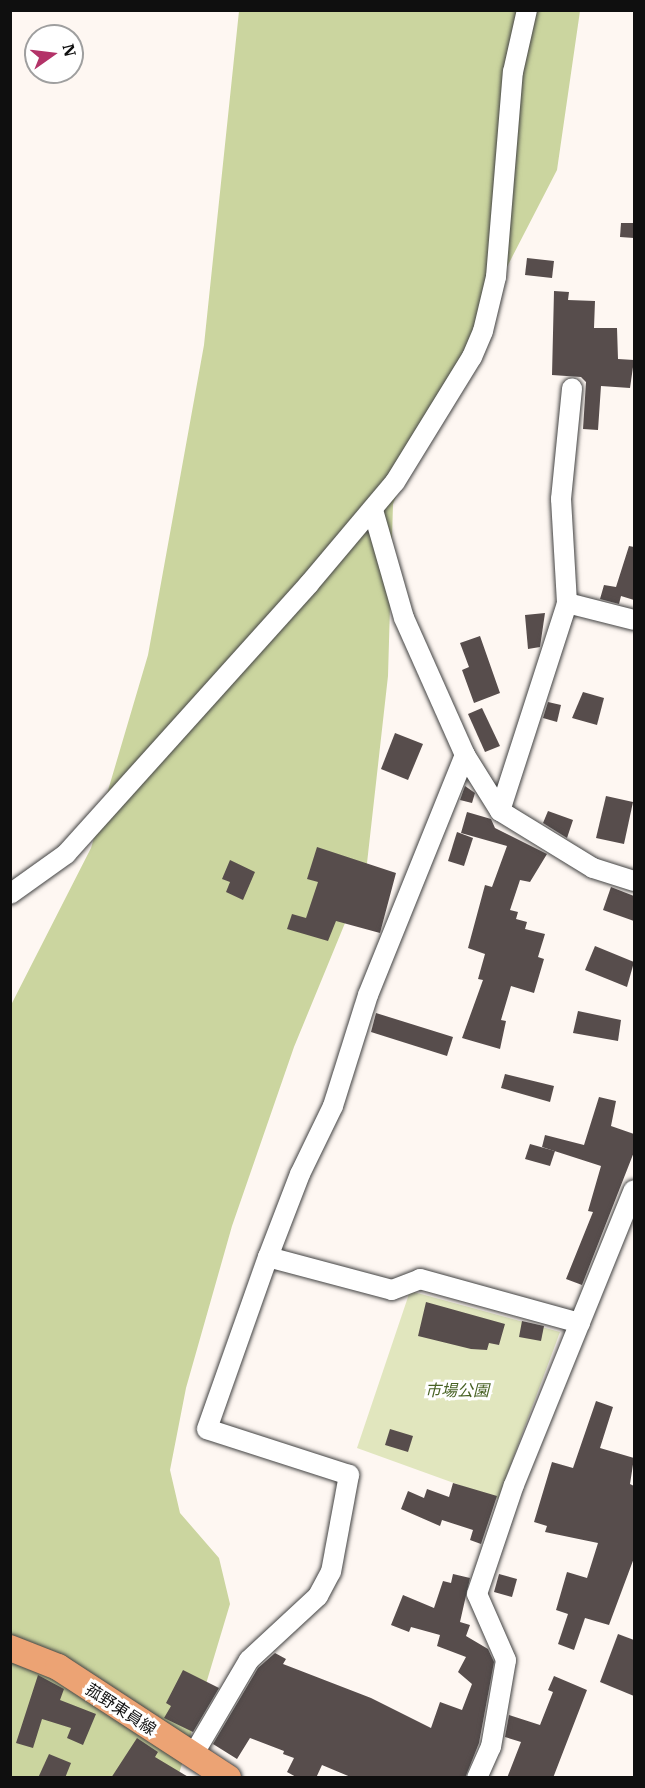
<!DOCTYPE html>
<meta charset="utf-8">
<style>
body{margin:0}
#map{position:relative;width:645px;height:1788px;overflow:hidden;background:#fef7f2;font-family:"IBM Plex Serif","Noto Sans JP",serif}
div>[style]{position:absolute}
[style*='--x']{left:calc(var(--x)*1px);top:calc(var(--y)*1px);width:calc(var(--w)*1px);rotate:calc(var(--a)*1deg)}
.green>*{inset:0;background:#e1e6be}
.forest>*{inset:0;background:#cbd59f}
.building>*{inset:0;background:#574d4c}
.roads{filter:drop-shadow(0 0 2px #424242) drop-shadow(0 0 2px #424242)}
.minor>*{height:20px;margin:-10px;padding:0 10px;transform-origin:10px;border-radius:10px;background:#fff}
.major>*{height:26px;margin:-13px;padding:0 13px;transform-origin:13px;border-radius:13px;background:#eca374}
span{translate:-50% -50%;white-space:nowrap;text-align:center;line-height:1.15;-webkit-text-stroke:6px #fff;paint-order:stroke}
.park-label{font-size:16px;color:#486225;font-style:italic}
.street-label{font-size:16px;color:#0f0f0f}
.frame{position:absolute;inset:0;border:12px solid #0f0f0f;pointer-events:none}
.north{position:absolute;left:24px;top:24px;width:60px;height:60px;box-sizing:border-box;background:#fff;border:2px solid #9f9f9f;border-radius:50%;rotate:76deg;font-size:16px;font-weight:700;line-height:24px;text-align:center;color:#0f0f0f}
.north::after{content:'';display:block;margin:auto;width:21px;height:27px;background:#b33368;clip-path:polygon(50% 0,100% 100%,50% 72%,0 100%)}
</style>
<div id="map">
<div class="green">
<div style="clip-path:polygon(410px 1291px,560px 1332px,498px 1499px,357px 1448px)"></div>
</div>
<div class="forest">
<div style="clip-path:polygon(239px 11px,580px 11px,557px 170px,428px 420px,393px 504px,388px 676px,366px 872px,294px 1047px,232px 1226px,186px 1388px,170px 1470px,180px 1513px,219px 1558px,230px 1604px,178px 1777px,11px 1778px,11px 1005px,91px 848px,148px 655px,204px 345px)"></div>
</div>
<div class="building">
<div style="clip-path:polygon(621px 223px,634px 223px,634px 238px,620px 237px)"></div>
<div style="clip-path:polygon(527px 258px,554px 261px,552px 278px,525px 275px)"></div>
<div style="clip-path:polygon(554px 291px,569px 292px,568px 300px,595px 301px,594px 328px,617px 328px,618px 359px,634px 360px,630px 388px,601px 386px,598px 430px,583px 429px,586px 382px,581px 377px,552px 375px)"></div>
<div style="clip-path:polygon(629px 546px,634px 547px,634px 600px,621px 596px,619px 604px,600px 599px,604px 585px,616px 587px)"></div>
<div style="clip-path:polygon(545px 613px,540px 647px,528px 649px,525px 615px)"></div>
<div style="clip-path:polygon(480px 636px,500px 693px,474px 703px,462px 670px,469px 667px,460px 643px)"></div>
<div style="clip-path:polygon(583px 692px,604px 698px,597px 725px,572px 718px)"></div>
<div style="clip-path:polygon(548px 702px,561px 705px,557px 722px,543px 718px)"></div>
<div style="clip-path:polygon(482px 708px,500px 746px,485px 752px,468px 714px)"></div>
<div style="clip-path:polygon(395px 733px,423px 744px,408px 780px,381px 769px)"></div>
<div style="clip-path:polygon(465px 786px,475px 793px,472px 803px,460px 800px)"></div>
<div style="clip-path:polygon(606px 796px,633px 802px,624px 844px,596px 838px)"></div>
<div style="clip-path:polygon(548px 811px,573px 820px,567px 838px,543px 823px)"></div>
<div style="clip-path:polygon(467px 812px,491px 819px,495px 828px,547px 854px,530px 882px,520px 880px,510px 910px,518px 912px,516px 919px,527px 922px,525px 929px,545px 934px,538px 957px,544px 959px,534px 993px,511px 986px,501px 1020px,506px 1021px,500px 1049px,462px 1038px,483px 980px,478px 979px,485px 954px,468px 948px,485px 885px,492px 887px,507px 846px,461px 833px)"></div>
<div style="clip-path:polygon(457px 832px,473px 838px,464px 866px,448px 861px)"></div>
<div style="clip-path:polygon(317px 847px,396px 873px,380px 933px,336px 921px,328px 941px,287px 929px,292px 914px,306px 918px,318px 882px,307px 879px)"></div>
<div style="clip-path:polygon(230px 860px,255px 872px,243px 900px,226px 892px,230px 882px,222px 879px)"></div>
<div style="clip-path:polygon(611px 887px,634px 896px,634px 921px,603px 910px)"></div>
<div style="clip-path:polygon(595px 946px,634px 962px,627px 987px,585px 970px)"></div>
<div style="clip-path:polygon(578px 1011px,621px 1020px,618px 1041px,573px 1033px)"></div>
<div style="clip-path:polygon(376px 1013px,453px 1037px,447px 1056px,371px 1032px)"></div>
<div style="clip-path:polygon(505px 1074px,554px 1086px,550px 1102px,501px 1088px)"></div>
<div style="clip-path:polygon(599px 1097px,616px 1101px,611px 1126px,634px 1134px,634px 1152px,582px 1285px,566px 1279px,593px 1212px,588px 1211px,601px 1166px,542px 1147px,545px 1135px,584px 1145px)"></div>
<div style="clip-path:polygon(530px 1144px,555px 1151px,550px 1166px,525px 1159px)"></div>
<div style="clip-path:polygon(426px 1302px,505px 1324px,499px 1345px,489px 1343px,487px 1350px,471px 1349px,418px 1336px)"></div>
<div style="clip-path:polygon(522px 1321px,544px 1326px,541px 1341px,519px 1337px)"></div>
<div style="clip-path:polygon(596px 1401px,613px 1407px,600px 1448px,634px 1458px,630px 1484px,634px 1486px,634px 1558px,609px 1625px,585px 1618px,574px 1650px,558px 1644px,568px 1614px,556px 1610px,567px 1572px,587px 1578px,598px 1543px,545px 1532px,547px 1526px,534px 1522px,552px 1462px,573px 1468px)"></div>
<div style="clip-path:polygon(390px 1429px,413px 1436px,408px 1452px,385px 1445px)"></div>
<div style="clip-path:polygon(453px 1483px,497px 1496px,481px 1544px,470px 1540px,473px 1530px,442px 1520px,440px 1526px,401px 1509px,408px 1491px,424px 1498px,427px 1489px,449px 1497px)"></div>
<div style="clip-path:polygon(453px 1574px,470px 1578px,460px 1622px,470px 1625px,466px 1636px,488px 1649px,494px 1662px,479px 1743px,465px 1778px,353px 1778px,322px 1765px,316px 1778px,298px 1778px,287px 1772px,294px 1758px,283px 1754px,284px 1751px,250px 1738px,237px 1759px,213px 1744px,258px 1668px,275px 1653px,286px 1659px,283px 1664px,371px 1698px,431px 1728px,440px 1702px,462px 1710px,472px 1684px,458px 1672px,466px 1657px,437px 1646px,440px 1635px,411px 1627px,409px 1632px,391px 1625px,403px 1595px,434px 1608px,443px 1581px,451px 1583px)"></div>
<div style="clip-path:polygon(499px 1574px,517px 1579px,512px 1597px,494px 1592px)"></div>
<div style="clip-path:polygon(618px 1634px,634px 1640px,634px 1696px,600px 1682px)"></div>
<div style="clip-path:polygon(183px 1670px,219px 1688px,193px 1732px,164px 1718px,171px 1706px,166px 1703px)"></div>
<div style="clip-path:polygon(38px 1675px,64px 1689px,60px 1700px,96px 1714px,83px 1745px,67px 1738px,71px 1728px,42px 1719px,33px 1748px,16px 1743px)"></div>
<div style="clip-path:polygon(554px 1676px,587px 1690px,553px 1778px,507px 1778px,521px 1742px,505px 1737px,509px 1715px,540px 1725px,553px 1692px,548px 1690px)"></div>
<div style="clip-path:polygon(137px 1738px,158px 1752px,155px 1757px,190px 1778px,111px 1778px)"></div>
<div style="clip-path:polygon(49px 1754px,71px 1763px,65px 1778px,38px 1778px)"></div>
</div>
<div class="roads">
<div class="minor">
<div style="--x:373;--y:510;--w:112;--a:74"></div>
<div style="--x:404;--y:618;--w:150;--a:66"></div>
<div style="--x:567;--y:603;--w:69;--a:14.2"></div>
<div style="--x:500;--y:811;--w:219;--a:-72.1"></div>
<div style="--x:567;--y:603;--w:104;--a:-93.3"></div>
<div style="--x:561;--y:499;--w:111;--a:-84.3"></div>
<div style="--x:10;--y:894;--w:69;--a:-35.5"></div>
<div style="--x:66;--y:854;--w:363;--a:-48"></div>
<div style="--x:309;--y:584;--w:133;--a:-49.9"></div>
<div style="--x:395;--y:482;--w:147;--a:-58.4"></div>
<div style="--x:472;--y:357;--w:28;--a:-67"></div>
<div style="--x:483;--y:331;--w:56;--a:-76.5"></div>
<div style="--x:496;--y:277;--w:206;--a:-85.3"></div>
<div style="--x:513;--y:72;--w:64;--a:-77.3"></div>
<div style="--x:268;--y:1257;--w:89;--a:-68.9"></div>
<div style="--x:300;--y:1174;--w:76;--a:-64.1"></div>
<div style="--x:333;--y:1106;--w:116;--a:-72.5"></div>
<div style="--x:368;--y:995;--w:259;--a:-68"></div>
<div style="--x:465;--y:755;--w:66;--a:58"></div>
<div style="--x:500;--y:811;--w:109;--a:31.5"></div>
<div style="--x:593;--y:868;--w:43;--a:17.6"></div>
<div style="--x:193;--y:1755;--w:110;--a:-59.5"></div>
<div style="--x:249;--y:1660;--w:94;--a:-42.8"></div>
<div style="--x:318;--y:1596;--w:27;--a:-62"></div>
<div style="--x:331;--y:1572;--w:99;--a:-79.5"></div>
<div style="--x:349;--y:1475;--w:149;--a:-162.1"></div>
<div style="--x:207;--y:1429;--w:182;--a:-70.5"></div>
<div style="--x:268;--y:1257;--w:128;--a:14.9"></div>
<div style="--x:392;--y:1290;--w:30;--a:-21"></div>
<div style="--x:420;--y:1279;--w:166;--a:15.4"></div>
<div style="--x:477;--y:1778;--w:34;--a:-66"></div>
<div style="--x:491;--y:1747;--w:88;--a:-80.2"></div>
<div style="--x:506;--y:1660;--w:72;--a:-113.7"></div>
<div style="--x:477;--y:1594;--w:115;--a:-71.3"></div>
<div style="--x:514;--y:1485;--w:318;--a:-67.9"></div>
</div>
<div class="major">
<div style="--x:10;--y:1648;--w:52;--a:21.6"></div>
<div style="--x:58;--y:1667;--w:203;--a:33.1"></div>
</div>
</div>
<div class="park-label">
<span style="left:457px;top:1390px">市場公園</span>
</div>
<div class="street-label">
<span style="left:121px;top:1709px;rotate:33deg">菰野東員線</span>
</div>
<div class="frame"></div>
<div class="north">N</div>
</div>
